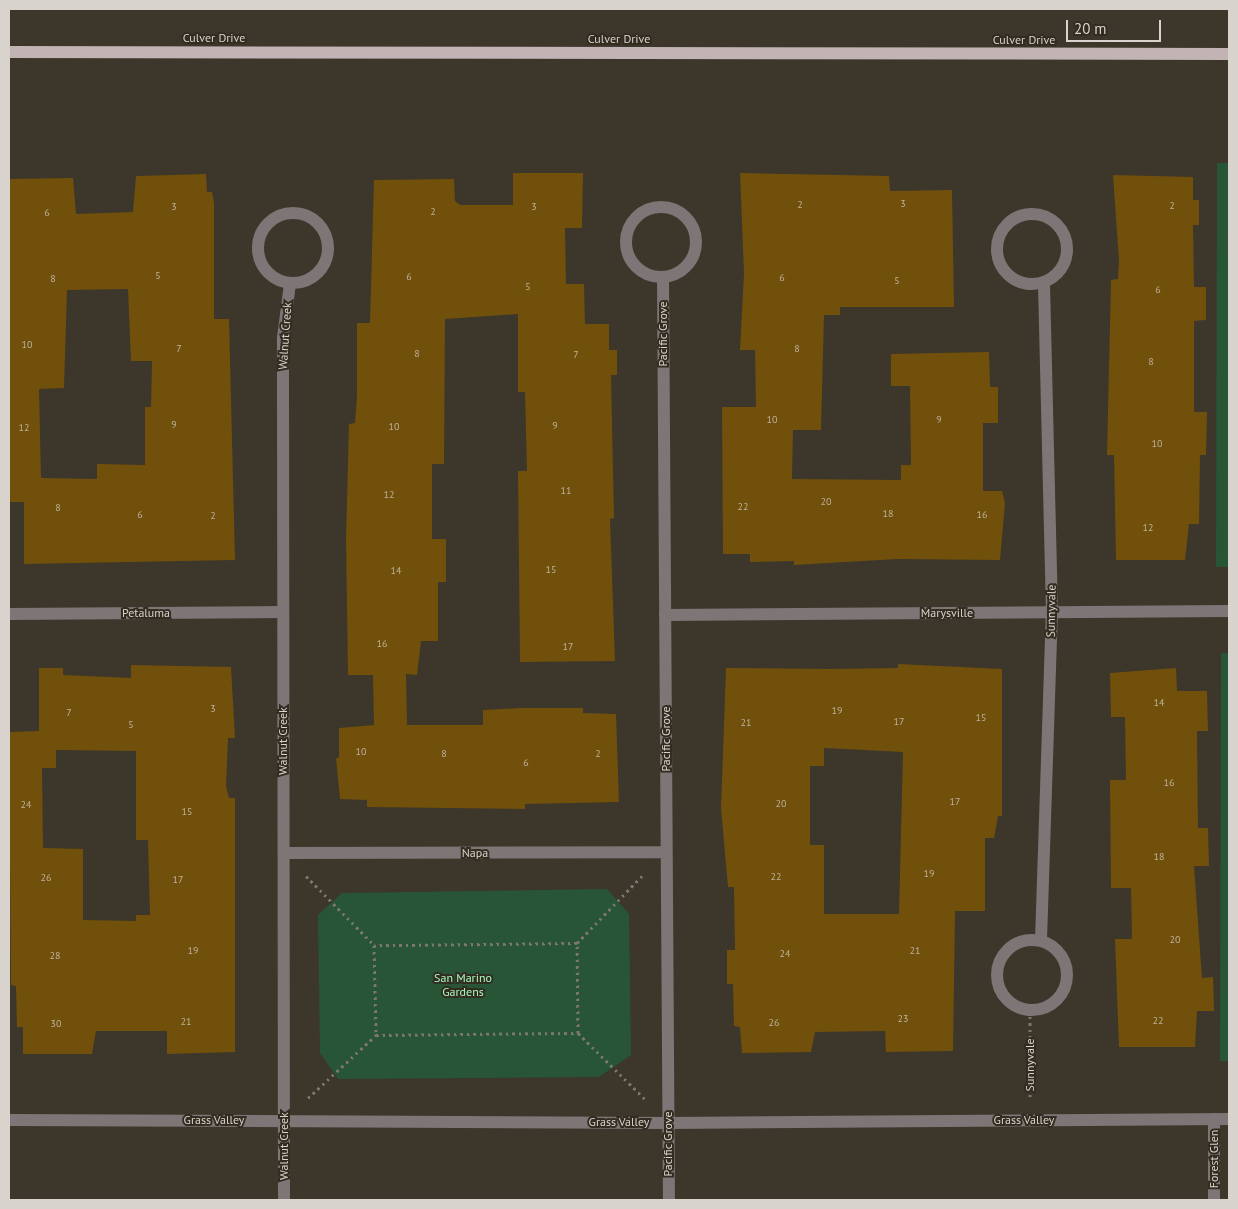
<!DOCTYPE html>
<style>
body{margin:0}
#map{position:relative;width:1238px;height:1209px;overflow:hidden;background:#3d362b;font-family:"PT Sans",sans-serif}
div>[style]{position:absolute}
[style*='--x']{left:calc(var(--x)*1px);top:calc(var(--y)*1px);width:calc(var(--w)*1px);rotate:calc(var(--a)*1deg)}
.green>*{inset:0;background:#275536}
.building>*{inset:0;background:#70500b}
.path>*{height:3px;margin-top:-1.5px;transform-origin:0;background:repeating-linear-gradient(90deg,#7d776e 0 2.5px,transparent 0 6.5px)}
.minor>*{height:12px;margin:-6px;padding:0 6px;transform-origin:6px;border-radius:6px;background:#7d7576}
.minor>.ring{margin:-6px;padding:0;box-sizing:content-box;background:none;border:12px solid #7d7576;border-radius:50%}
.major>*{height:12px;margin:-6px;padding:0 6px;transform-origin:6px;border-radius:6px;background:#c2b3b4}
span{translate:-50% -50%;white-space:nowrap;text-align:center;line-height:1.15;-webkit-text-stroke:4px #332c21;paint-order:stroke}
.number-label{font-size:10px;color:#beb29c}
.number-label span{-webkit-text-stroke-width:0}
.street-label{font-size:12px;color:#d8d3cc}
.park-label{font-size:12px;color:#a5fcbe}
.frame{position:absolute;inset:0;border:10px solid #d8d3cc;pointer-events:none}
.scale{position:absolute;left:1066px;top:20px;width:95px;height:22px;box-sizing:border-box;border:2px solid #d8d3cc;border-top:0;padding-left:6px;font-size:15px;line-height:18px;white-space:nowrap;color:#d8d3cc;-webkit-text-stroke:4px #332c21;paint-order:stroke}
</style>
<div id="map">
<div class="green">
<div style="clip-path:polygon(1217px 163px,1229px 163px,1229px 567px,1216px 567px)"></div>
<div style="clip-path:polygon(1221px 653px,1229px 653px,1229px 1061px,1220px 1061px)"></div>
<div style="clip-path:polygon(607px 889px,629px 914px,631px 1055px,599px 1077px,338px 1079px,320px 1053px,318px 915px,342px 893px)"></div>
</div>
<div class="building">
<div style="clip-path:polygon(513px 173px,583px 173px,582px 228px,565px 228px,566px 284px,584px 284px,585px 324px,609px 324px,609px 350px,617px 350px,617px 375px,611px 375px,614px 518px,610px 519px,615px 661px,520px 662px,518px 471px,527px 471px,525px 392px,518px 392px,518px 314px,445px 319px,444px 464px,432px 464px,432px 539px,446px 539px,446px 582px,438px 582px,438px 641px,421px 641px,417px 675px,406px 674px,407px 725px,483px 725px,483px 710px,521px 708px,583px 708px,583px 713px,616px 714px,619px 802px,525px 804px,525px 809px,367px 807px,367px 800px,340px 799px,336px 758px,339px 758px,339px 728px,374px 725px,373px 675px,348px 675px,346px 539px,349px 424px,355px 423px,357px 397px,357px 323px,370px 323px,374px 180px,454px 179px,455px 201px,460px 205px,513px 205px)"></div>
<div style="clip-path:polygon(740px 173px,889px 176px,890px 191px,952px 190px,954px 307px,840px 307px,840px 315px,824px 315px,821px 430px,793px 430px,792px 479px,901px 480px,901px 465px,911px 465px,910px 386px,891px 386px,891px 354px,989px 352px,990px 387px,998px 387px,998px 423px,983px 423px,983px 491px,1002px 491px,1005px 503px,1000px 560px,897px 559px,794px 565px,794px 561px,750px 562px,750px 554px,723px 554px,722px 407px,756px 407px,755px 350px,740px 350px,744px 273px)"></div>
<div style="clip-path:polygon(evenodd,206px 174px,207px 192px,212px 192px,214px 203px,214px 319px,229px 319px,235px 560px,24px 564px,24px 502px,9px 502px,9px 179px,73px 178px,76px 214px,133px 212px,136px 176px,206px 174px,128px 289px,131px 361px,152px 361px,151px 407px,145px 407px,145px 465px,97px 464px,97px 479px,41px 478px,39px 389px,64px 388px,67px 290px,128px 289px)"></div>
<div style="clip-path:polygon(1113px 175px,1193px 177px,1193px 200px,1199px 200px,1199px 225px,1193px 225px,1194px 287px,1206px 287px,1206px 320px,1194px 321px,1194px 412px,1207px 412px,1206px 455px,1200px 455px,1199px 524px,1189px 524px,1185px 560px,1116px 560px,1114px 455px,1107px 455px,1111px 280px,1118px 279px,1119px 261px)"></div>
<div style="clip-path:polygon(evenodd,898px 664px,1002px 669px,1002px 816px,998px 816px,994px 838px,985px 838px,985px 911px,955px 911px,953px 1051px,886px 1052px,885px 1031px,815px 1032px,811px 1052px,742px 1053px,740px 1027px,734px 1026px,733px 984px,727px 984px,727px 950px,735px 950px,734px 887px,728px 887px,721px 808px,726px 668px,829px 669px,898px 668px,898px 664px,824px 748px,903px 752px,899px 914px,824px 914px,824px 845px,810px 845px,810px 766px,824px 766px,824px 748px)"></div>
<div style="clip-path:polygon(evenodd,131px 665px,231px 667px,235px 738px,228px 738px,226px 786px,229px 798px,235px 798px,235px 1052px,167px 1054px,167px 1031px,96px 1031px,92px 1054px,23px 1054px,23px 1027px,17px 1027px,16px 986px,11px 985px,9px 732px,39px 731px,39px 668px,63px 668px,63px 675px,131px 678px,131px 665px,56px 750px,136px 751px,136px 840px,148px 840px,150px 915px,136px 915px,136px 921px,83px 920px,83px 849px,43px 848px,42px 768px,56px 768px,56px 750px)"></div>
<div style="clip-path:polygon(1176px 668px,1177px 691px,1207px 691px,1208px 731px,1197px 731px,1198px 828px,1208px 828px,1209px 866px,1194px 866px,1202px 978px,1213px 977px,1214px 1011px,1197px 1011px,1195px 1047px,1119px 1047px,1115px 939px,1132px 939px,1131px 888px,1111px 888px,1110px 780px,1126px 780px,1125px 717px,1111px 717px,1110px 673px)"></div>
</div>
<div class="path">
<div style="--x:306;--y:876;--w:97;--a:45.4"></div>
<div style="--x:577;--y:943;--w:95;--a:-45.9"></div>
<div style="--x:1030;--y:1010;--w:89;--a:90"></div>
<div style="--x:578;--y:1033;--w:94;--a:44.6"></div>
<div style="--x:308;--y:1098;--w:93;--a:-42.8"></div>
<div style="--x:376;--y:1035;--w:202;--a:-0.6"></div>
<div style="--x:578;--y:1033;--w:90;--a:-90.6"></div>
<div style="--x:577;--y:943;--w:203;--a:179.4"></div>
<div style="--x:374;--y:945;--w:90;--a:88.7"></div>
</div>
<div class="minor">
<div class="ring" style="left:626px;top:207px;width:58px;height:58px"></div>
<div class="ring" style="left:258px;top:213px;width:58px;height:58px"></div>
<div class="ring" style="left:997px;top:214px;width:58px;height:58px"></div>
<div style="--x:663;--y:277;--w:923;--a:89.63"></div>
<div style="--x:9;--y:614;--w:274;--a:-0.4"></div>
<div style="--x:665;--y:615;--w:564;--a:-0.41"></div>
<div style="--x:284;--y:853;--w:382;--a:-0.1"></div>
<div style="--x:1041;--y:940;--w:328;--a:-88.1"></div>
<div style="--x:1052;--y:612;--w:330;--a:-91.4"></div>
<div class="ring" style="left:997px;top:940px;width:58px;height:58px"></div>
<div style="--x:1214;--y:1119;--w:81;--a:90"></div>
<div style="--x:9;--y:1120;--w:659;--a:0.26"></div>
<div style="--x:668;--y:1123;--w:561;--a:-0.41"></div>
<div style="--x:284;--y:1200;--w:862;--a:-90.07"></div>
<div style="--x:283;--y:338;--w:55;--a:-82.7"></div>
</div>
<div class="major">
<div style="--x:9;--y:52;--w:1220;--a:0.09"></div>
</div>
<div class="number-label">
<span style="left:903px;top:204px">3</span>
<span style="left:800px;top:205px">2</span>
<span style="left:1172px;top:206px">2</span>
<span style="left:174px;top:207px">3</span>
<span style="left:534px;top:207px">3</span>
<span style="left:433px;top:212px">2</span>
<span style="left:47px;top:213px">6</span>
<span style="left:158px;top:276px">5</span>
<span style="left:409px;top:277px">6</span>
<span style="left:782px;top:278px">6</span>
<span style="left:53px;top:279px">8</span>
<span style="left:897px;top:281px">5</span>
<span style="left:528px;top:287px">5</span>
<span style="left:1158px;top:290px">6</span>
<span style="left:27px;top:345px">10</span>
<span style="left:179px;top:349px">7</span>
<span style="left:797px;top:349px">8</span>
<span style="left:417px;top:354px">8</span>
<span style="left:576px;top:355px">7</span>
<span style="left:1151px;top:362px">8</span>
<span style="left:772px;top:420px">10</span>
<span style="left:939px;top:420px">9</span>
<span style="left:174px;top:425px">9</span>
<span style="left:555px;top:426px">9</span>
<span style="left:394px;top:427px">10</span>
<span style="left:24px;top:428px">12</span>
<span style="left:1157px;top:444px">10</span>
<span style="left:566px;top:491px">11</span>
<span style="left:389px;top:495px">12</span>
<span style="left:826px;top:502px">20</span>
<span style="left:743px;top:507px">22</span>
<span style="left:58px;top:508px">8</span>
<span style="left:888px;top:514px">18</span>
<span style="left:140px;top:515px">6</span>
<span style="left:982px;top:515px">16</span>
<span style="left:213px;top:516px">2</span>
<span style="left:1148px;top:528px">12</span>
<span style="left:551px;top:570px">15</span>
<span style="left:396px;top:571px">14</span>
<span style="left:382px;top:644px">16</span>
<span style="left:568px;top:647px">17</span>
<span style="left:1159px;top:703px">14</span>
<span style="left:213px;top:709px">3</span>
<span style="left:837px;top:711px">19</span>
<span style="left:69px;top:713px">7</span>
<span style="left:981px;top:718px">15</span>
<span style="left:899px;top:722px">17</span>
<span style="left:746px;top:723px">21</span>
<span style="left:131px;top:725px">5</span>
<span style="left:361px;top:752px">10</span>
<span style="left:444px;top:754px">8</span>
<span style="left:598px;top:754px">2</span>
<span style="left:526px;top:763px">6</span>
<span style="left:1169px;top:783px">16</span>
<span style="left:955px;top:802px">17</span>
<span style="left:781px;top:804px">20</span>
<span style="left:26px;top:805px">24</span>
<span style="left:187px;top:812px">15</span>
<span style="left:1159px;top:857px">18</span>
<span style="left:929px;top:874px">19</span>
<span style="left:776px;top:877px">22</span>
<span style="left:46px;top:878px">26</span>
<span style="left:178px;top:880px">17</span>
<span style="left:1175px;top:940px">20</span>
<span style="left:193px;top:951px">19</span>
<span style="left:915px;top:951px">21</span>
<span style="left:785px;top:954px">24</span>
<span style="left:55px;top:956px">28</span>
<span style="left:903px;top:1019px">23</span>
<span style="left:1158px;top:1021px">22</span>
<span style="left:186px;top:1022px">21</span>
<span style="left:774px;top:1023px">26</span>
<span style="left:56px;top:1024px">30</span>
</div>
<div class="street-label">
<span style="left:214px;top:38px">Culver Drive</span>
<span style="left:619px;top:39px">Culver Drive</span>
<span style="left:1024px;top:40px">Culver Drive</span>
<span style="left:663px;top:334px;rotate:-90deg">Pacific Grove</span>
<span style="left:285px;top:336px;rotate:-86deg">Walnut Creek</span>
<span style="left:1051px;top:611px;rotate:-89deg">Sunnyvale</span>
<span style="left:146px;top:613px">Petaluma</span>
<span style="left:947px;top:613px">Marysville</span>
<span style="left:666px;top:739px;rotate:-90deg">Pacific Grove</span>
<span style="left:283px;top:741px;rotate:-90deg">Walnut Creek</span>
<span style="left:475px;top:853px">Napa</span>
<span style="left:1030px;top:1065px;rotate:-90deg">Sunnyvale</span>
<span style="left:214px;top:1120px">Grass Valley</span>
<span style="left:1024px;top:1120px">Grass Valley</span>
<span style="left:619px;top:1122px">Grass Valley</span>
<span style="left:668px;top:1144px;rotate:-90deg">Pacific Grove</span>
<span style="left:284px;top:1146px;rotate:-90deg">Walnut Creek</span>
<span style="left:1214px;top:1159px;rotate:-90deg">Forest Glen</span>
</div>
<div class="park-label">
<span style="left:463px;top:985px">San Marino<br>Gardens</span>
</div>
<div class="frame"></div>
<div class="scale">20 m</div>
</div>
